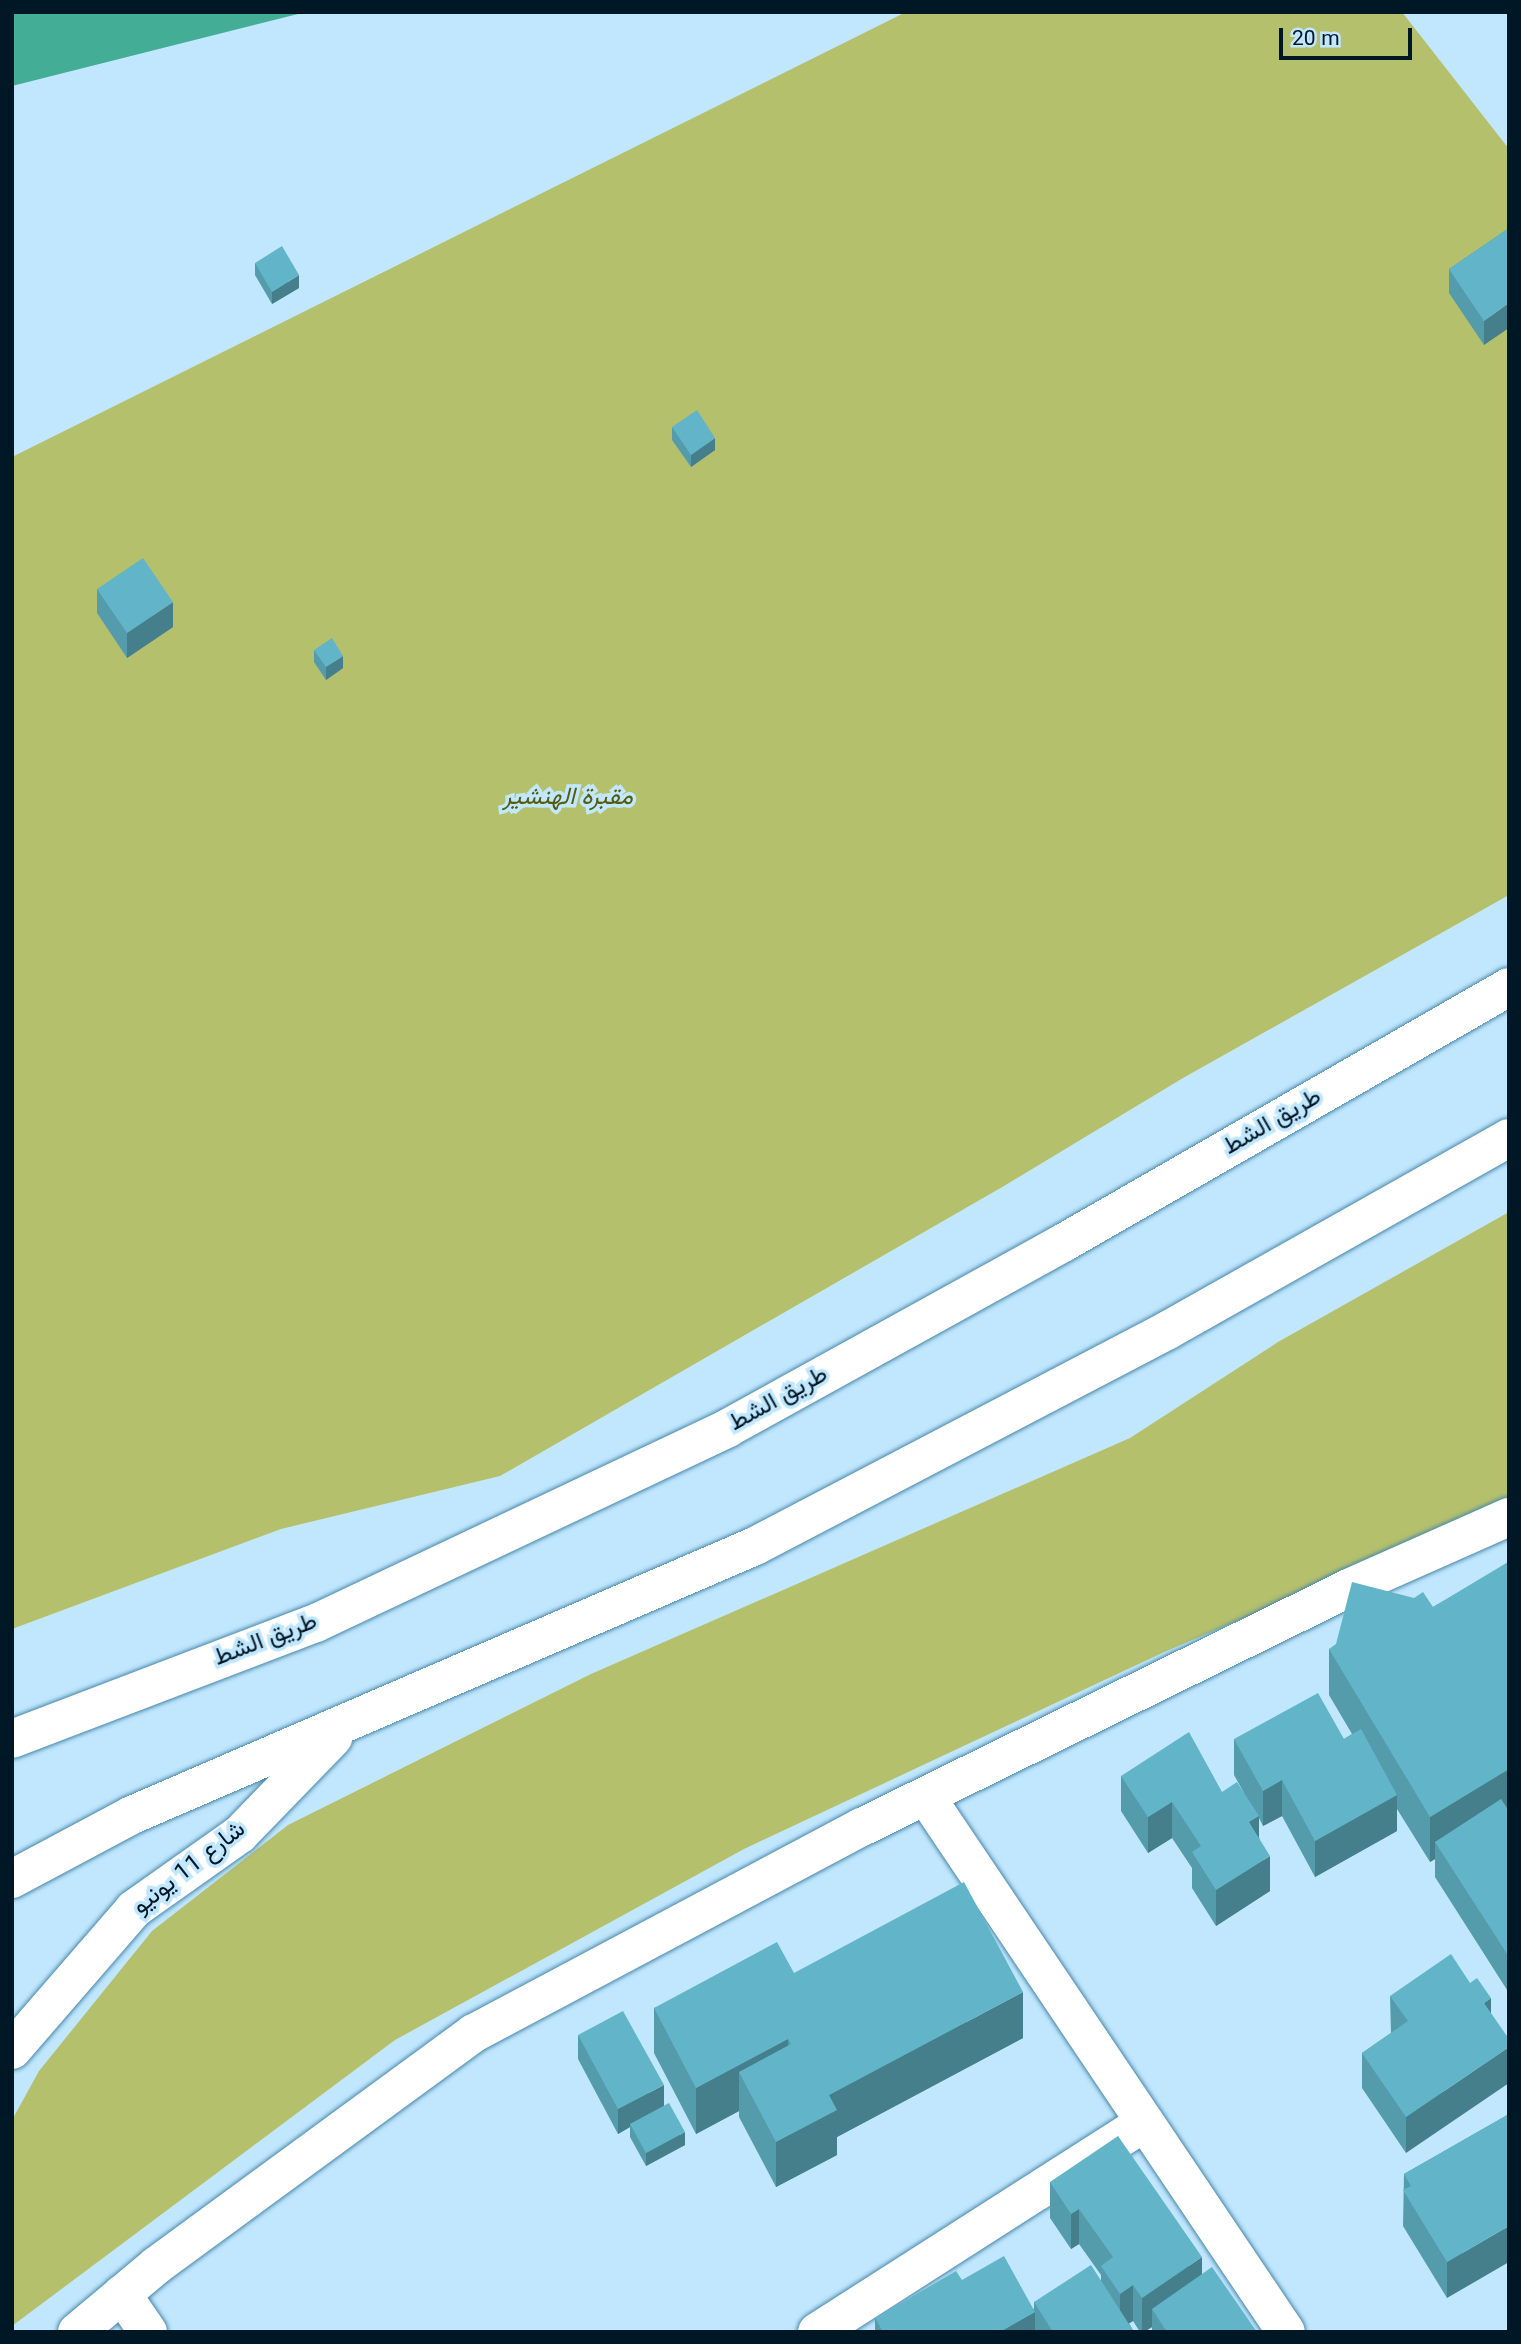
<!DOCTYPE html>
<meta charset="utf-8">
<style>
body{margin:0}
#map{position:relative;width:1521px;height:2344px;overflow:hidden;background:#c1e7fe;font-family:Georgia,Vazirmatn,serif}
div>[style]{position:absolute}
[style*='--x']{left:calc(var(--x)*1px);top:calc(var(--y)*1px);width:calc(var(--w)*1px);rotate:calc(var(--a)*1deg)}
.green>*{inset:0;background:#b5c06d}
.water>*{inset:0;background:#43ad95}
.roads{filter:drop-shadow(0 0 2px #4787aa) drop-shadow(0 0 2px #4787aa)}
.minor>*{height:38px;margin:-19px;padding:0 19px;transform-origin:19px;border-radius:19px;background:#fff}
.highway>*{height:38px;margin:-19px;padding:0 19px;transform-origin:19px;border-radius:19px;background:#fff}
.wall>*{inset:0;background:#549cac}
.shaded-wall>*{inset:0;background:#457f8c}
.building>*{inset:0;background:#62b5c8}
span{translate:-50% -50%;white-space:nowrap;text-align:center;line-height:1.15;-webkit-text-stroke:7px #c1e7fe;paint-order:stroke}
.park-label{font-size:24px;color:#545b0c;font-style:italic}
.street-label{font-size:24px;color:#001725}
.frame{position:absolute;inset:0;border:14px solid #001725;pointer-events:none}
.scale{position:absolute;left:1279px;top:28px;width:133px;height:32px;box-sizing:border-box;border:4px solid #001725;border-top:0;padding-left:9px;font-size:21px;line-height:24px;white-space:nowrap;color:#001725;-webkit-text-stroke:5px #c1e7fe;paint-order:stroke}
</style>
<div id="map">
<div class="green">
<div style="clip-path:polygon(906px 12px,1402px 12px,1509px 149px,1509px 895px,1183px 1078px,1004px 1186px,500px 1476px,281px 1529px,12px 1629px,12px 457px)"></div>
<div style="clip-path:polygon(1509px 1212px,1509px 1504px,1162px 1653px,744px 1849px,395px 2040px,12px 2326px,12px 2120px,39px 2071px,152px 1931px,288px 1825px,591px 1674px,1130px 1438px,1278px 1342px)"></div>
</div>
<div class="water">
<div style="clip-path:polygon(12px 12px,306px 12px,12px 86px)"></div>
</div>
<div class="roads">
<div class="minor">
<div style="--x:927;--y:1798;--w:643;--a:56.09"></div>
<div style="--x:122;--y:2294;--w:46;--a:55.6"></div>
<div style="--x:77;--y:2332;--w:104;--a:-39.9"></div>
<div style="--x:157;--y:2265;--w:393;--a:-36.2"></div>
<div style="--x:474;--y:2033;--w:439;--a:-28"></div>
<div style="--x:862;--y:1827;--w:545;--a:-26.14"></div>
<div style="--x:1351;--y:1587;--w:173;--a:-23.9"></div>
<div style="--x:817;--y:2332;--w:389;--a:-32.6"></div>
</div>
<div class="highway">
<div style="--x:12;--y:1739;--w:325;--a:-20.9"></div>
<div style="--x:316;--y:1623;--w:456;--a:-25.3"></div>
<div style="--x:728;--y:1428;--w:383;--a:-28.9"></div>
<div style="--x:1063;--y:1243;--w:514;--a:-29.86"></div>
<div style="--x:12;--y:1879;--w:136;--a:-28.1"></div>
<div style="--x:132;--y:1815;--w:679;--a:-23.35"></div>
<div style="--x:755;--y:1546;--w:466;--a:-27.6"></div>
<div style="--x:1168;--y:1330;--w:391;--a:-29.4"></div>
<div style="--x:12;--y:2050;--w:186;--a:-49.1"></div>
<div style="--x:134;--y:1909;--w:130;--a:-35.3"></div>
<div style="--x:240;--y:1834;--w:134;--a:-45.9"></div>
</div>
</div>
<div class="wall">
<div style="clip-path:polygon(1509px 228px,1484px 345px,1449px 293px,1449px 269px)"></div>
<div style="clip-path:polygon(255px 263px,299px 288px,272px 304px,255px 275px)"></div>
<div style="clip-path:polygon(672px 427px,715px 450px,691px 467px,672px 440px)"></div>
<div style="clip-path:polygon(97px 589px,173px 627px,127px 658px,97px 613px)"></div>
<div style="clip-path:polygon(314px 650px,343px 668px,326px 680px,314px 662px)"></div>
<div style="clip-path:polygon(1509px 1564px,1509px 1993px,1435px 1877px,1435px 1859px,1430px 1862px,1397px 1809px,1397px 1831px,1315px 1877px,1282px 1816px,1263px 1826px,1259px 1818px,1259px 1837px,1270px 1891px,1216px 1926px,1192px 1888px,1192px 1868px,1172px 1838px,1148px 1853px,1121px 1811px,1121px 1776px,1222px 1792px,1244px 1793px,1234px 1775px,1234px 1739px,1344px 1739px,1352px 1734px,1329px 1695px,1329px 1649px,1433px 1607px)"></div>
<div style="clip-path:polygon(794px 1973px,1023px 2038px,837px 2137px,837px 2155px,776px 2187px,739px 2117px,739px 2111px,696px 2134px,654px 2053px,654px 2008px)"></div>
<div style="clip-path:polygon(1390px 1996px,1491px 2013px,1406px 2153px,1362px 2088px,1362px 2053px,1391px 2033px)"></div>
<div style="clip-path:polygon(578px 2035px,664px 2106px,685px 2145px,646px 2166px,630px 2137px,630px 2127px,618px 2134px,578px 2059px)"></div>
<div style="clip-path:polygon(1509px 2114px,1447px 2298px,1403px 2226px,1404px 2174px)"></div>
<div style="clip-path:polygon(1050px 2182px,1202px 2274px,1257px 2332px,1152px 2332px,1152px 2327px,1144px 2332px,1140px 2332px,1133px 2321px,1129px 2323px,1134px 2332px,875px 2332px,875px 2318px,962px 2280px,1034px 2309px,1034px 2302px,1101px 2280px,1101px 2275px,1079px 2244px,1071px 2249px,1050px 2218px)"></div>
</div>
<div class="shaded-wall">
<div style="clip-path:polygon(299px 275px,299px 288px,272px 304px,272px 292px)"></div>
<div style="clip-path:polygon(1509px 303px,1509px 328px,1484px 345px,1484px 321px)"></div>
<div style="clip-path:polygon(715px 438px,715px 450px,691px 467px,691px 455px)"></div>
<div style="clip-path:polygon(173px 602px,173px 627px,127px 658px,127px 633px)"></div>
<div style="clip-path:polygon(343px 656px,343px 668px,326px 680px,326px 667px)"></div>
<div style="clip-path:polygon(1509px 1769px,1509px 1814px,1435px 1842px,1435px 1859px,1430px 1862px,1430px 1817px)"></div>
<div style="clip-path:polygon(1282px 1780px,1282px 1816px,1263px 1826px,1263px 1791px)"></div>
<div style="clip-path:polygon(1397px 1795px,1397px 1831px,1315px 1877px,1315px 1841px)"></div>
<div style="clip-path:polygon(1172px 1802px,1172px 1838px,1148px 1853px,1148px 1817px)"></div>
<div style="clip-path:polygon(1259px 1816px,1259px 1851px,1249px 1822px)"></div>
<div style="clip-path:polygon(1270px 1856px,1270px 1891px,1216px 1926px,1216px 1890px)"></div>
<div style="clip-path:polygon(1023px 1992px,1023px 2038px,837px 2137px,837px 2155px,776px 2187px,776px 2142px,829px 2095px)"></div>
<div style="clip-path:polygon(1491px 1998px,1491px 2034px,1484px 2003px)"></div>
<div style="clip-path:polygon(788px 2039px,788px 2085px,739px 2072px,739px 2111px,696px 2134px,696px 2088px)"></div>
<div style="clip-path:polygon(1509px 2047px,1509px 2083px,1406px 2153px,1406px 2117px)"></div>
<div style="clip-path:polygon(664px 2085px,664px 2109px,630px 2124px,630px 2127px,618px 2134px,618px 2109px)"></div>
<div style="clip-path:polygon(685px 2132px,685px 2145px,646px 2166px,646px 2153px)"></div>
<div style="clip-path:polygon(1079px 2209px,1079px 2244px,1071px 2249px,1071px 2214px)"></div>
<div style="clip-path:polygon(1509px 2226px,1509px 2262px,1447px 2298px,1447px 2262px)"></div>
<div style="clip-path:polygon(1202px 2257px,1202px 2293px,1152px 2309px,1152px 2327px,1144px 2332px,1142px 2332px,1142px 2298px)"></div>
<div style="clip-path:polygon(1133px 2285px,1133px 2321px,1120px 2329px,1120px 2294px)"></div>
<div style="clip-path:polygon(1035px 2312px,1035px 2332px,1000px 2332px)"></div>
</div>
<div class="building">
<div style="clip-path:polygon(1509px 228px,1509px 303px,1484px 321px,1449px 269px)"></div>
<div style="clip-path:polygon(282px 246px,299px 275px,272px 292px,255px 263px)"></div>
<div style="clip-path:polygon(697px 410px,715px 438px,691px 455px,672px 427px)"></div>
<div style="clip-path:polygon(143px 558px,173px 602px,127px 633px,97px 589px)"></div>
<div style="clip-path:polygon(332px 638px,343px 656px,326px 667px,314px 650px)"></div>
<div style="clip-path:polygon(1508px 1562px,1509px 1564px,1509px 1769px,1430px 1817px,1329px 1649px,1336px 1644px,1352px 1582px,1414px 1598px,1423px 1592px,1433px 1607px)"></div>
<div style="clip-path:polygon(1318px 1693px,1344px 1739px,1361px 1729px,1397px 1795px,1315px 1841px,1282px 1780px,1263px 1791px,1234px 1739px)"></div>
<div style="clip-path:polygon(1189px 1732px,1222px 1792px,1237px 1782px,1259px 1816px,1249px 1822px,1270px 1856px,1216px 1890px,1192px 1852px,1201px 1846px,1172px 1802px,1148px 1817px,1121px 1776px)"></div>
<div style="clip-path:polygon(1501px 1799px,1509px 1811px,1509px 1957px,1435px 1842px)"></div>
<div style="clip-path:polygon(964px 1882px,1023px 1992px,829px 2095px,837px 2110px,776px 2142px,739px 2072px,791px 2044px,788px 2039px,696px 2088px,654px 2008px,777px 1942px,794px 1973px)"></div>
<div style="clip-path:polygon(1451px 1954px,1470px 1983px,1477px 1978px,1491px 1998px,1484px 2003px,1509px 2039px,1509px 2047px,1406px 2117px,1362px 2053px,1408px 2021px,1390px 1996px)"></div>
<div style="clip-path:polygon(623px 2011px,664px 2085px,618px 2109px,578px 2035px)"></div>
<div style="clip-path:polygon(669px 2103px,685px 2132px,646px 2153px,630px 2124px)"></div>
<div style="clip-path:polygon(1509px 2114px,1509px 2226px,1447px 2262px,1403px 2190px,1411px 2186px,1404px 2174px)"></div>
<div style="clip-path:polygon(1118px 2136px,1202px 2257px,1142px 2298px,1133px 2285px,1120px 2294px,1101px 2266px,1113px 2257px,1079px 2209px,1071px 2214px,1050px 2182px)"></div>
<div style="clip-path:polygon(1004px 2256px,1035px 2312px,1000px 2332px,883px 2332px,875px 2318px,956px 2271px,962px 2280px)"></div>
<div style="clip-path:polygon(1091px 2265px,1134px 2332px,1053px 2332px,1034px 2302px)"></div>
<div style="clip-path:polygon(1212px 2267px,1257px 2332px,1167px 2332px,1152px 2309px)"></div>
</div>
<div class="park-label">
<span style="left:568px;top:799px">مقبرة الهنشير</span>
</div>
<div class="street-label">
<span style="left:1273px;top:1123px;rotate:-30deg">طريق الشط</span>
<span style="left:779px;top:1400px;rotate:-29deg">طريق الشط</span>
<span style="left:266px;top:1641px;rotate:-21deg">طريق الشط</span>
<span style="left:190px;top:1869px;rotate:-38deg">شارع 11 يونيو</span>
</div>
<div class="frame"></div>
<div class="scale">20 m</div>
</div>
